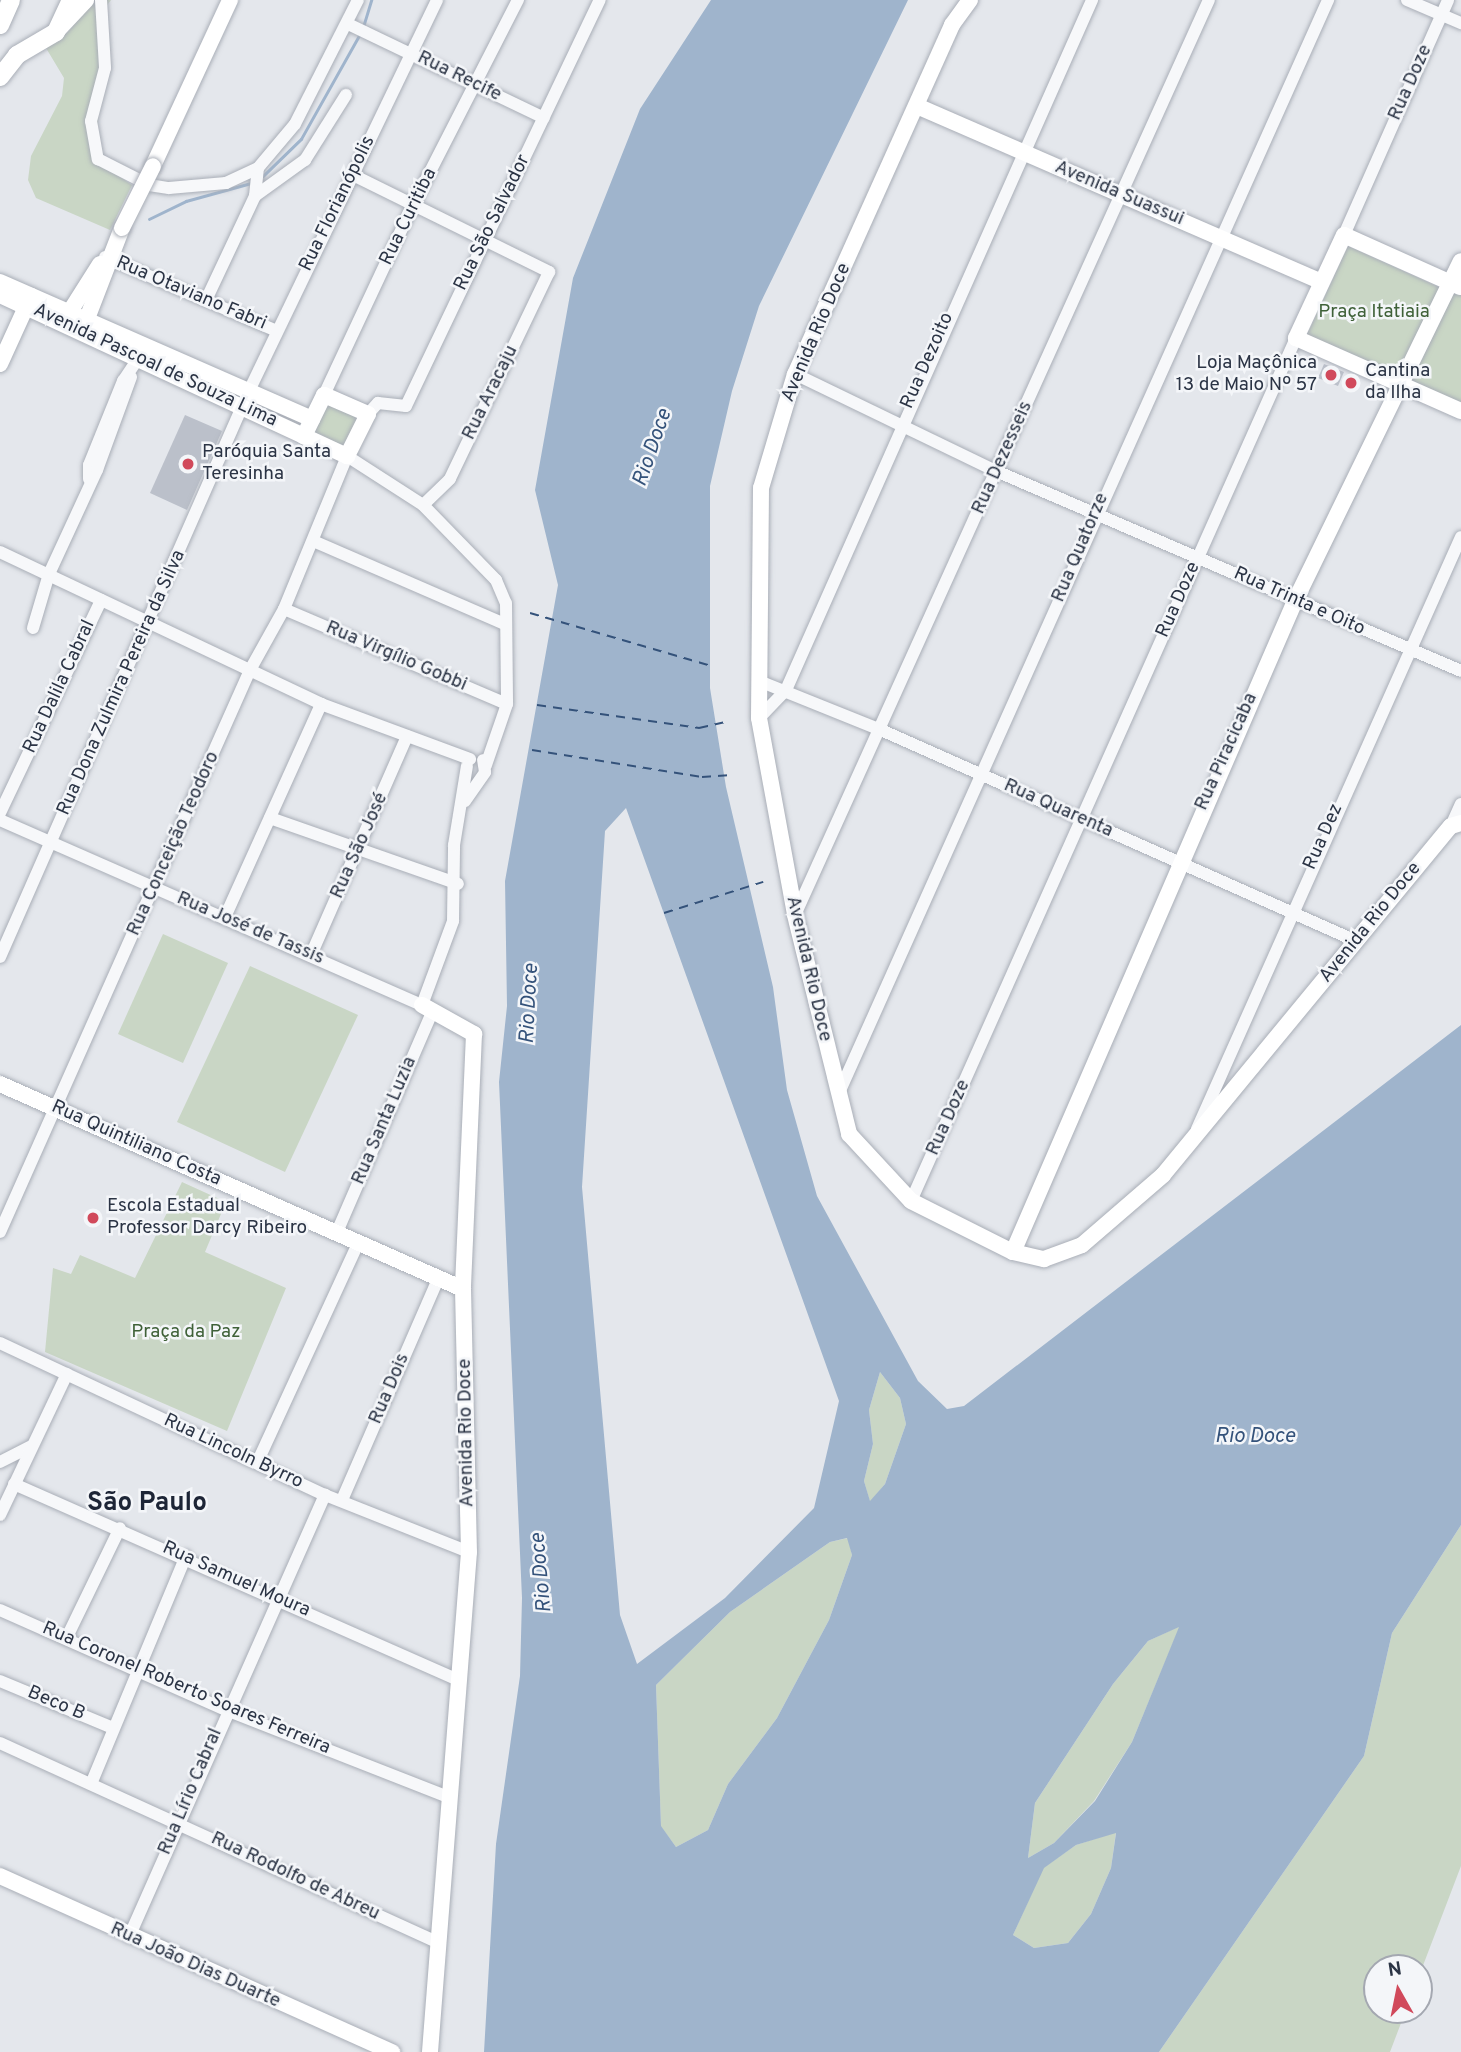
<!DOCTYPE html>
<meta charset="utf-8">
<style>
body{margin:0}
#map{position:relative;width:1461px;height:2052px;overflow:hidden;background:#e4e7ec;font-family:Overpass,sans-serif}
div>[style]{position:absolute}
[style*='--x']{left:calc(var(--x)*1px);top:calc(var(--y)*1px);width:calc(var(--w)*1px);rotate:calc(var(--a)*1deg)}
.green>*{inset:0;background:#c9d6c5}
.water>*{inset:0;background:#9fb4cc}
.stream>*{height:2.5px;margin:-1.25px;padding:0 1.25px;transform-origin:1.25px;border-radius:1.25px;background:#9fb4cc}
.ferry>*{height:2px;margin-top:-1px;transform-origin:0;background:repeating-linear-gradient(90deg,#34527a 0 9px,transparent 0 16px)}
.building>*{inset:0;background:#bbc0ca}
.roads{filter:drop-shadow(0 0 2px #a9aeb7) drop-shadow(0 0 2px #a9aeb7)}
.street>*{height:12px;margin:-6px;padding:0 6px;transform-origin:6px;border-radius:6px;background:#f7f8fa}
.secondary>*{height:16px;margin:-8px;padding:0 8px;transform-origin:8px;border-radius:8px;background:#fff}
.primary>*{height:18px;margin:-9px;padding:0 9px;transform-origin:9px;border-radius:9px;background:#fff}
.bridges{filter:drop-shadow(0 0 2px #a9aeb7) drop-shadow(0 0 2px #a9aeb7)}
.secondary-bridge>*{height:16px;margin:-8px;padding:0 8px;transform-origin:8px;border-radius:8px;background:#fff}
.dots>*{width:19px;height:19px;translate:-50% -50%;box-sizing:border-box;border:4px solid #f4f6f9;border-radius:50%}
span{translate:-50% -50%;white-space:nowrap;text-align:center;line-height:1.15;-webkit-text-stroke:5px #f4f6f9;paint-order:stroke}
.street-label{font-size:19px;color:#2b3445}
.park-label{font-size:19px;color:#3f6138}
.poi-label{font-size:19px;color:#2b3445}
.right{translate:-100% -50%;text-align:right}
.left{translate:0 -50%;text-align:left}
.water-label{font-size:21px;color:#34527a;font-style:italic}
.district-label{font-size:26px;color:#1d2536;font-weight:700}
.north{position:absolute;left:1363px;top:1954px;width:70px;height:70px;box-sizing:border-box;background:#f4f6f9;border:2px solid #a4a8b1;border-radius:50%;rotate:351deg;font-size:19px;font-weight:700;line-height:28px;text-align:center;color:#2b3445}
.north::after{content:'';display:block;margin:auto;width:24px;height:32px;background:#d1495b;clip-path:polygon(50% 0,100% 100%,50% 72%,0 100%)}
</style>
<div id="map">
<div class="green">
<div style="clip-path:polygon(94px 0,111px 0,103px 11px,97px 143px,102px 165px,132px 185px,110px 230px,36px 198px,28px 180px,31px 156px,62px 96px,64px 78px,46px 48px,68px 32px)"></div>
<div style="clip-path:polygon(1348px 246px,1441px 288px,1399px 379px,1306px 337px)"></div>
<div style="clip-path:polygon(1453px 291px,1461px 295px,1461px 406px,1411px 383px)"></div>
<div style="clip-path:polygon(326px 401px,361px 417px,344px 452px,310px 436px)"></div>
<div style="clip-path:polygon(163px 934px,228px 963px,183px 1063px,118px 1034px)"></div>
<div style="clip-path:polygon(250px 966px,358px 1015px,285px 1172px,177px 1122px)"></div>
<div style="clip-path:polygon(182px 1182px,226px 1202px,205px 1252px,286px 1288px,227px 1431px,45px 1352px,53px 1268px,71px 1274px,80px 1255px,135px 1278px)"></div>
<div style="clip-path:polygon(880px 1372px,900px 1398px,906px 1424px,885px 1484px,870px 1502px,864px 1481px,873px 1444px,869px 1410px)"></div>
<div style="clip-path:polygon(1461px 1525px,1461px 1866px,1419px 1976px,1419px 1968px,1377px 1968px,1377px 2010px,1406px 2010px,1390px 2052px,1159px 2052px,1364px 1756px,1392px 1633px)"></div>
<div style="clip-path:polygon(848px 1538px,852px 1555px,829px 1620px,777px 1718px,728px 1784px,708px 1830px,676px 1847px,661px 1827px,656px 1685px,730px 1612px,830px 1542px)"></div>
<div style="clip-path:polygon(1180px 1626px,1132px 1742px,1094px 1801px,1054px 1843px,1028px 1858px,1035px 1803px,1113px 1684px,1148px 1641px)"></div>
<div style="clip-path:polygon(1116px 1832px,1111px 1868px,1091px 1914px,1068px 1943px,1034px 1948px,1013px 1935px,1043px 1868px,1076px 1845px)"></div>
</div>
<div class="water">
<div style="clip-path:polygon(evenodd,711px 0,908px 0,759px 306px,732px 391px,710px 486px,710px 688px,726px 787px,773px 987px,787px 1090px,817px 1196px,918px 1381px,947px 1409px,964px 1406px,1461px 1025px,1461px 1525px,1392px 1633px,1364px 1756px,1159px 2052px,484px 2052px,496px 1844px,520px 1676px,522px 1598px,499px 1082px,507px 1006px,505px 881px,558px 585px,535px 490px,573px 278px,640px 109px,711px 0,626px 808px,839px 1401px,814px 1508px,725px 1598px,637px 1664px,620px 1615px,582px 1187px,605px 831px,626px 808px,711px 0,880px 1372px,900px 1398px,906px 1424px,885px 1484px,870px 1501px,864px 1481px,873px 1444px,869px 1410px,880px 1372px,711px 0,847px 1538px,852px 1555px,829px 1620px,777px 1718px,728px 1784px,708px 1830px,676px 1847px,661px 1826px,656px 1685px,730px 1612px,830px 1542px,847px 1538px,711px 0,1179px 1627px,1132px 1742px,1095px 1801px,1054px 1843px,1028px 1858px,1035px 1803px,1113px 1684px,1148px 1641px,1179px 1627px,711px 0,1116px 1833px,1111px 1868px,1091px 1914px,1068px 1943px,1034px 1948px,1013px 1935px,1044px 1868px,1076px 1845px,1116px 1833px)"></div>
</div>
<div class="stream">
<div style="--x:363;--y:27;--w:28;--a:-73"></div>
<div style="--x:263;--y:176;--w:53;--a:-44.2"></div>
<div style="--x:301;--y:139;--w:120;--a:-60.7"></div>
<div style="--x:149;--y:219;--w:41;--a:-25.9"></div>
<div style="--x:186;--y:201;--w:67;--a:-15.5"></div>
</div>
<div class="ferry">
<div style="--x:530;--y:613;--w:189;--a:16.3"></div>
<div style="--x:537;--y:705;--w:164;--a:8.1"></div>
<div style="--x:699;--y:728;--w:27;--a:-13"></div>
<div style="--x:532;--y:750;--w:172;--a:9"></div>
<div style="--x:702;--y:777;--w:26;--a:-4"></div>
<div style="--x:664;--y:913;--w:104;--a:-17.4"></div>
</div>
<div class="building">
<div style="clip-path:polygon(1324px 364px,1344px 372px,1338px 386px,1318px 378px)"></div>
<div style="clip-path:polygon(185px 415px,222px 431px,187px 510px,150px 493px)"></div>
</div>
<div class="roads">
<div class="street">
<div style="--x:101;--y:0;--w:68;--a:86.6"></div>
<div style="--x:105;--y:68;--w:55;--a:104.8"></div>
<div style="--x:91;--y:121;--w:39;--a:80"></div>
<div style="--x:98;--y:159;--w:57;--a:27"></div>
<div style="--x:149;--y:185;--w:20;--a:9"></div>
<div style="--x:169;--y:188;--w:57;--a:-5"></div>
<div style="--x:226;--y:183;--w:35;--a:-25"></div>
<div style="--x:1407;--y:0;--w:59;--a:23.1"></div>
<div style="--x:348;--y:24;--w:217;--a:25.6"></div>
<div style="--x:353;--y:175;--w:219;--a:26.3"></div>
<div style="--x:549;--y:272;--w:229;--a:115.6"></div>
<div style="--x:450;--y:479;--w:37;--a:136"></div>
<div style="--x:255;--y:196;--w:62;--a:-35.8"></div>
<div style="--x:305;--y:160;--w:77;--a:-57.8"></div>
<div style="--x:1344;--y:235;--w:257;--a:-66.1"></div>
<div style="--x:105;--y:257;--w:187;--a:23.3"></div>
<div style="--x:207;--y:298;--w:113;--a:-64.8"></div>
<div style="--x:255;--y:196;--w:28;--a:-84"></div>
<div style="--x:258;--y:168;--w:57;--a:-49.9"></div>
<div style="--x:295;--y:124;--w:139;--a:-63.1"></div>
<div style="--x:795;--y:374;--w:223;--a:25.8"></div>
<div style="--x:996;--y:471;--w:506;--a:23.27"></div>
<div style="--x:324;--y:395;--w:208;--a:-64.9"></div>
<div style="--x:412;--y:207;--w:233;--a:-62.9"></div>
<div style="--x:368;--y:414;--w:15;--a:-48"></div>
<div style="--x:378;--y:403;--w:28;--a:6"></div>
<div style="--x:406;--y:406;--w:450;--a:-64.5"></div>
<div style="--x:89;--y:479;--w:14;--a:-90"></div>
<div style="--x:89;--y:465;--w:91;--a:-68"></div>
<div style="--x:123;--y:381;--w:34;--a:-56"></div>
<div style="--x:313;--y:541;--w:209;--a:23.4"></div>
<div style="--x:0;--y:552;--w:355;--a:25.3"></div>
<div style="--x:321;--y:704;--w:159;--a:20.3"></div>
<div style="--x:284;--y:609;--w:242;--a:23.1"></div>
<div style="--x:33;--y:628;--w:56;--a:-73.5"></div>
<div style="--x:49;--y:574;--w:115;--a:-65.2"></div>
<div style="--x:97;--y:470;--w:99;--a:-69.9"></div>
<div style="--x:759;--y:681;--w:131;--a:21.9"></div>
<div style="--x:881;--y:730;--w:520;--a:23.95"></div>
<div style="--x:759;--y:718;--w:39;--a:-46"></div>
<div style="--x:786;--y:690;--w:755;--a:-66.08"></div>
<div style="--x:465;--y:801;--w:35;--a:-55"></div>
<div style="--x:485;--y:772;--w:12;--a:-99"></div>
<div style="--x:0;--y:813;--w:236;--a:-64.6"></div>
<div style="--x:270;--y:818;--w:199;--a:19.3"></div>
<div style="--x:0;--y:820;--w:461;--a:23.7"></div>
<div style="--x:422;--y:1005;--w:90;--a:-69.7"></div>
<div style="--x:453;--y:921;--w:76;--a:-89.2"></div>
<div style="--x:454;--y:845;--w:80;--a:-80.7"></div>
<div style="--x:1451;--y:826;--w:24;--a:-66"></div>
<div style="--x:795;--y:915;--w:1004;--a:-65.66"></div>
<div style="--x:225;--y:917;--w:234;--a:-65.7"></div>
<div style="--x:311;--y:955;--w:239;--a:-66.3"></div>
<div style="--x:0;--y:957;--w:616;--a:-66.26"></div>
<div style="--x:248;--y:393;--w:436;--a:-64.3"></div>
<div style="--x:838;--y:1095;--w:1200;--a:-65.89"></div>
<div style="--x:1197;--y:1129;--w:648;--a:-65.97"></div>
<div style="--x:911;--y:1201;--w:945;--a:-65.96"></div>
<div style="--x:0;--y:1232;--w:615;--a:-66.02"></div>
<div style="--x:250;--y:670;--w:70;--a:-60.9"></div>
<div style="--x:284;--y:609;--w:165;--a:-67.6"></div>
<div style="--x:347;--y:456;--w:90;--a:32.8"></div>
<div style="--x:423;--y:505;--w:105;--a:45.8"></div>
<div style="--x:496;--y:580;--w:25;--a:67"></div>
<div style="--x:506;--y:603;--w:101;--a:89.4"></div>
<div style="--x:507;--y:704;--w:65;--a:109"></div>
<div style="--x:337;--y:1232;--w:242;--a:-66.6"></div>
<div style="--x:0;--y:1343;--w:359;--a:25.1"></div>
<div style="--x:325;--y:1495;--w:155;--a:21.6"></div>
<div style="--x:0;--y:1462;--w:34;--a:-27"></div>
<div style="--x:257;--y:1463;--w:242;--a:-65.3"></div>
<div style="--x:14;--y:1484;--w:483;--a:23.8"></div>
<div style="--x:342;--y:1500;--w:243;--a:-66.5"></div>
<div style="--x:0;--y:1515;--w:156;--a:-64.6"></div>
<div style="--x:0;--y:1610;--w:247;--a:23.9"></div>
<div style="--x:226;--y:1710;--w:241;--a:21.4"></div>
<div style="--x:67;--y:1637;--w:121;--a:-64.1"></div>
<div style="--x:0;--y:1681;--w:122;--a:22.6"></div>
<div style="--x:0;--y:1743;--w:480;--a:24.5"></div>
<div style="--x:91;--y:1784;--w:247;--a:-67.4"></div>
<div style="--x:129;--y:1937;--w:484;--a:-66.1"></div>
</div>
<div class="secondary">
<div style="--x:970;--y:0;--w:31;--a:126"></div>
<div style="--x:952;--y:25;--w:383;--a:114.2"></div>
<div style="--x:795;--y:374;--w:119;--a:106.6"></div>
<div style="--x:761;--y:488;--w:230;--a:90.5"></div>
<div style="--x:759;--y:718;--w:200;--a:79.6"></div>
<div style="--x:795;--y:915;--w:226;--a:76.1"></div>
<div style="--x:849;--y:1134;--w:91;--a:47.2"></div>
<div style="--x:911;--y:1201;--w:114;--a:26.6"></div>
<div style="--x:1013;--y:1252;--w:32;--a:13"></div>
<div style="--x:1044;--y:1259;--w:40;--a:-20.2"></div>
<div style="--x:1082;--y:1245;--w:107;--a:-40.8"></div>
<div style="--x:1163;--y:1175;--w:452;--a:-50.5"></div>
<div style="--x:1451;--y:826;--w:10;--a:-17"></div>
<div style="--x:56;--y:32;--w:44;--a:-46.8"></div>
<div style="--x:917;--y:106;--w:441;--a:23.5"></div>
<div style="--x:153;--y:166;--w:183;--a:-65.1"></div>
<div style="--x:0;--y:282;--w:341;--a:23.7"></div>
<div style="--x:1460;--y:287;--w:127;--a:-155.9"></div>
<div style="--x:1344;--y:235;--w:114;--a:115"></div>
<div style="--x:1296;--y:338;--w:180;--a:23.9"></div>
<div style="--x:0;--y:295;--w:383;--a:24.9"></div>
<div style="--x:347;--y:456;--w:47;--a:-63.4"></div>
<div style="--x:368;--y:414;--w:48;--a:-156.6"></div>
<div style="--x:324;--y:395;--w:46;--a:116"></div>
<div style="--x:69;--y:313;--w:58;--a:-57.7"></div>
<div style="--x:83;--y:329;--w:108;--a:-68.9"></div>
<div style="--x:0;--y:364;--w:75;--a:-65.5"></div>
<div style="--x:422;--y:1005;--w:60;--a:29.1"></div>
<div style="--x:474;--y:1034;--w:255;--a:92.5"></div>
<div style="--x:463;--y:1289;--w:263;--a:88.7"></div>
<div style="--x:469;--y:1552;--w:502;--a:94.46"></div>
<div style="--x:0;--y:1084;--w:506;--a:23.88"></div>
<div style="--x:1013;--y:1252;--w:709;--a:-66.58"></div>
<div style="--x:1295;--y:601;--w:378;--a:-64"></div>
<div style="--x:0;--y:1876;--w:430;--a:24.2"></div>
</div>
<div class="primary">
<div style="--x:0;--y:25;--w:27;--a:-66"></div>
<div style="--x:0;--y:77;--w:28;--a:-52"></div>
<div style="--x:17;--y:55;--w:45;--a:-30.5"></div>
<div style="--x:56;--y:32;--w:35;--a:-65"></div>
</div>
</div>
<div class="bridges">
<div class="secondary-bridge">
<div style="--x:122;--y:228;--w:69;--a:-63.4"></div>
</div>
</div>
<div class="dots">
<div style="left:1331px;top:375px;background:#d1495b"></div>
<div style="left:1351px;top:383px;background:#d1495b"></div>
<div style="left:188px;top:464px;background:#d1495b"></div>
<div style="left:93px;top:1218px;background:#d1495b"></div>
</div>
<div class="street-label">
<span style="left:459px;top:77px;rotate:26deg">Rua Recife</span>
<span style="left:1411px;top:83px;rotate:-66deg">Rua Doze</span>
<span style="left:1119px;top:194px;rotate:23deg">Avenida Suassui</span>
<span style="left:338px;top:204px;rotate:-64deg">Rua Florianópolis</span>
<span style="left:409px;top:217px;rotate:-64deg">Rua Curitiba</span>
<span style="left:493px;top:223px;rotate:-64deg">Rua São Salvador</span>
<span style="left:191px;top:294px;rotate:23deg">Rua Otaviano Fabri</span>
<span style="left:817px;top:333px;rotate:-67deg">Avenida Rio Doce</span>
<span style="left:928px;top:361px;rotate:-66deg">Rua Dezoito</span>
<span style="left:155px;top:366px;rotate:25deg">Avenida Pascoal de Souza Lima</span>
<span style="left:491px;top:393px;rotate:-64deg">Rua Aracaju</span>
<span style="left:1003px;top:458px;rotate:-66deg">Rua Dezesseis</span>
<span style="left:1081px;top:548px;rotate:-67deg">Rua Quatorze</span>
<span style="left:1179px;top:600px;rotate:-66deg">Rua Doze</span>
<span style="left:1299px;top:602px;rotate:24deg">Rua Trinta e Oito</span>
<span style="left:396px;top:657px;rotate:23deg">Rua Virgílio Gobbi</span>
<span style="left:122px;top:683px;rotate:-66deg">Rua Dona Zulmira Pereira da Silva</span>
<span style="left:60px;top:687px;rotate:-65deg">Rua Dalila Cabral</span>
<span style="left:1227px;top:752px;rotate:-66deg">Rua Piracicaba</span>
<span style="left:1058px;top:809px;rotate:24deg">Rua Quarenta</span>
<span style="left:1324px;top:837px;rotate:-66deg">Rua Dez</span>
<span style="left:174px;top:844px;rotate:-66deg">Rua Conceição Teodoro</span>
<span style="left:360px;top:846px;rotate:-66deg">Rua São José</span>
<span style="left:1371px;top:923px;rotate:-51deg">Avenida Rio Doce</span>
<span style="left:250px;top:929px;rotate:23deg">Rua José de Tassis</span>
<span style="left:808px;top:969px;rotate:77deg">Avenida Rio Doce</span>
<span style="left:949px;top:1118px;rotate:-66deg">Rua Doze</span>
<span style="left:385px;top:1121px;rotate:-67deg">Rua Santa Luzia</span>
<span style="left:136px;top:1144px;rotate:24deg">Rua Quintiliano Costa</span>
<span style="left:390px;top:1389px;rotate:-67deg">Rua Dois</span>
<span style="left:467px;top:1433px;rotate:-91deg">Avenida Rio Doce</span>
<span style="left:233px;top:1452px;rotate:25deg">Rua Lincoln Byrro</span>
<span style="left:236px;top:1580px;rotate:24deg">Rua Samuel Moura</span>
<span style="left:186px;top:1689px;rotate:23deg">Rua Coronel Roberto Soares Ferreira</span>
<span style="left:56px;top:1704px;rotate:23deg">Beco B</span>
<span style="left:191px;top:1792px;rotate:-67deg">Rua Lírio Cabral</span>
<span style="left:295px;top:1877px;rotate:25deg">Rua Rodolfo de Abreu</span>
<span style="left:195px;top:1966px;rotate:24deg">Rua João Dias Duarte</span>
</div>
<div class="park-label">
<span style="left:1374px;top:313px">Praça Itatiaia</span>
<span style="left:186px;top:1333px">Praça da Paz</span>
</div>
<div class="poi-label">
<span class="right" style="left:1317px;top:375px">Loja Maçônica<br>13 de Maio Nº 57</span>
<span class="left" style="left:1365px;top:383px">Cantina<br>da Ilha</span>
<span class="left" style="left:202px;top:464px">Paróquia Santa<br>Teresinha</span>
<span class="left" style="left:107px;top:1218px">Escola Estadual<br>Professor Darcy Ribeiro</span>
</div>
<div class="water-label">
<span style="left:653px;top:448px;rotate:-71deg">Rio Doce</span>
<span style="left:530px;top:1004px;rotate:-87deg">Rio Doce</span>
<span style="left:1255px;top:1437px">Rio Doce</span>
<span style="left:542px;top:1573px;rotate:-95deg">Rio Doce</span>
</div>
<div class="district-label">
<span style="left:147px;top:1504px">São Paulo</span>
</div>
<div class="north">N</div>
</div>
